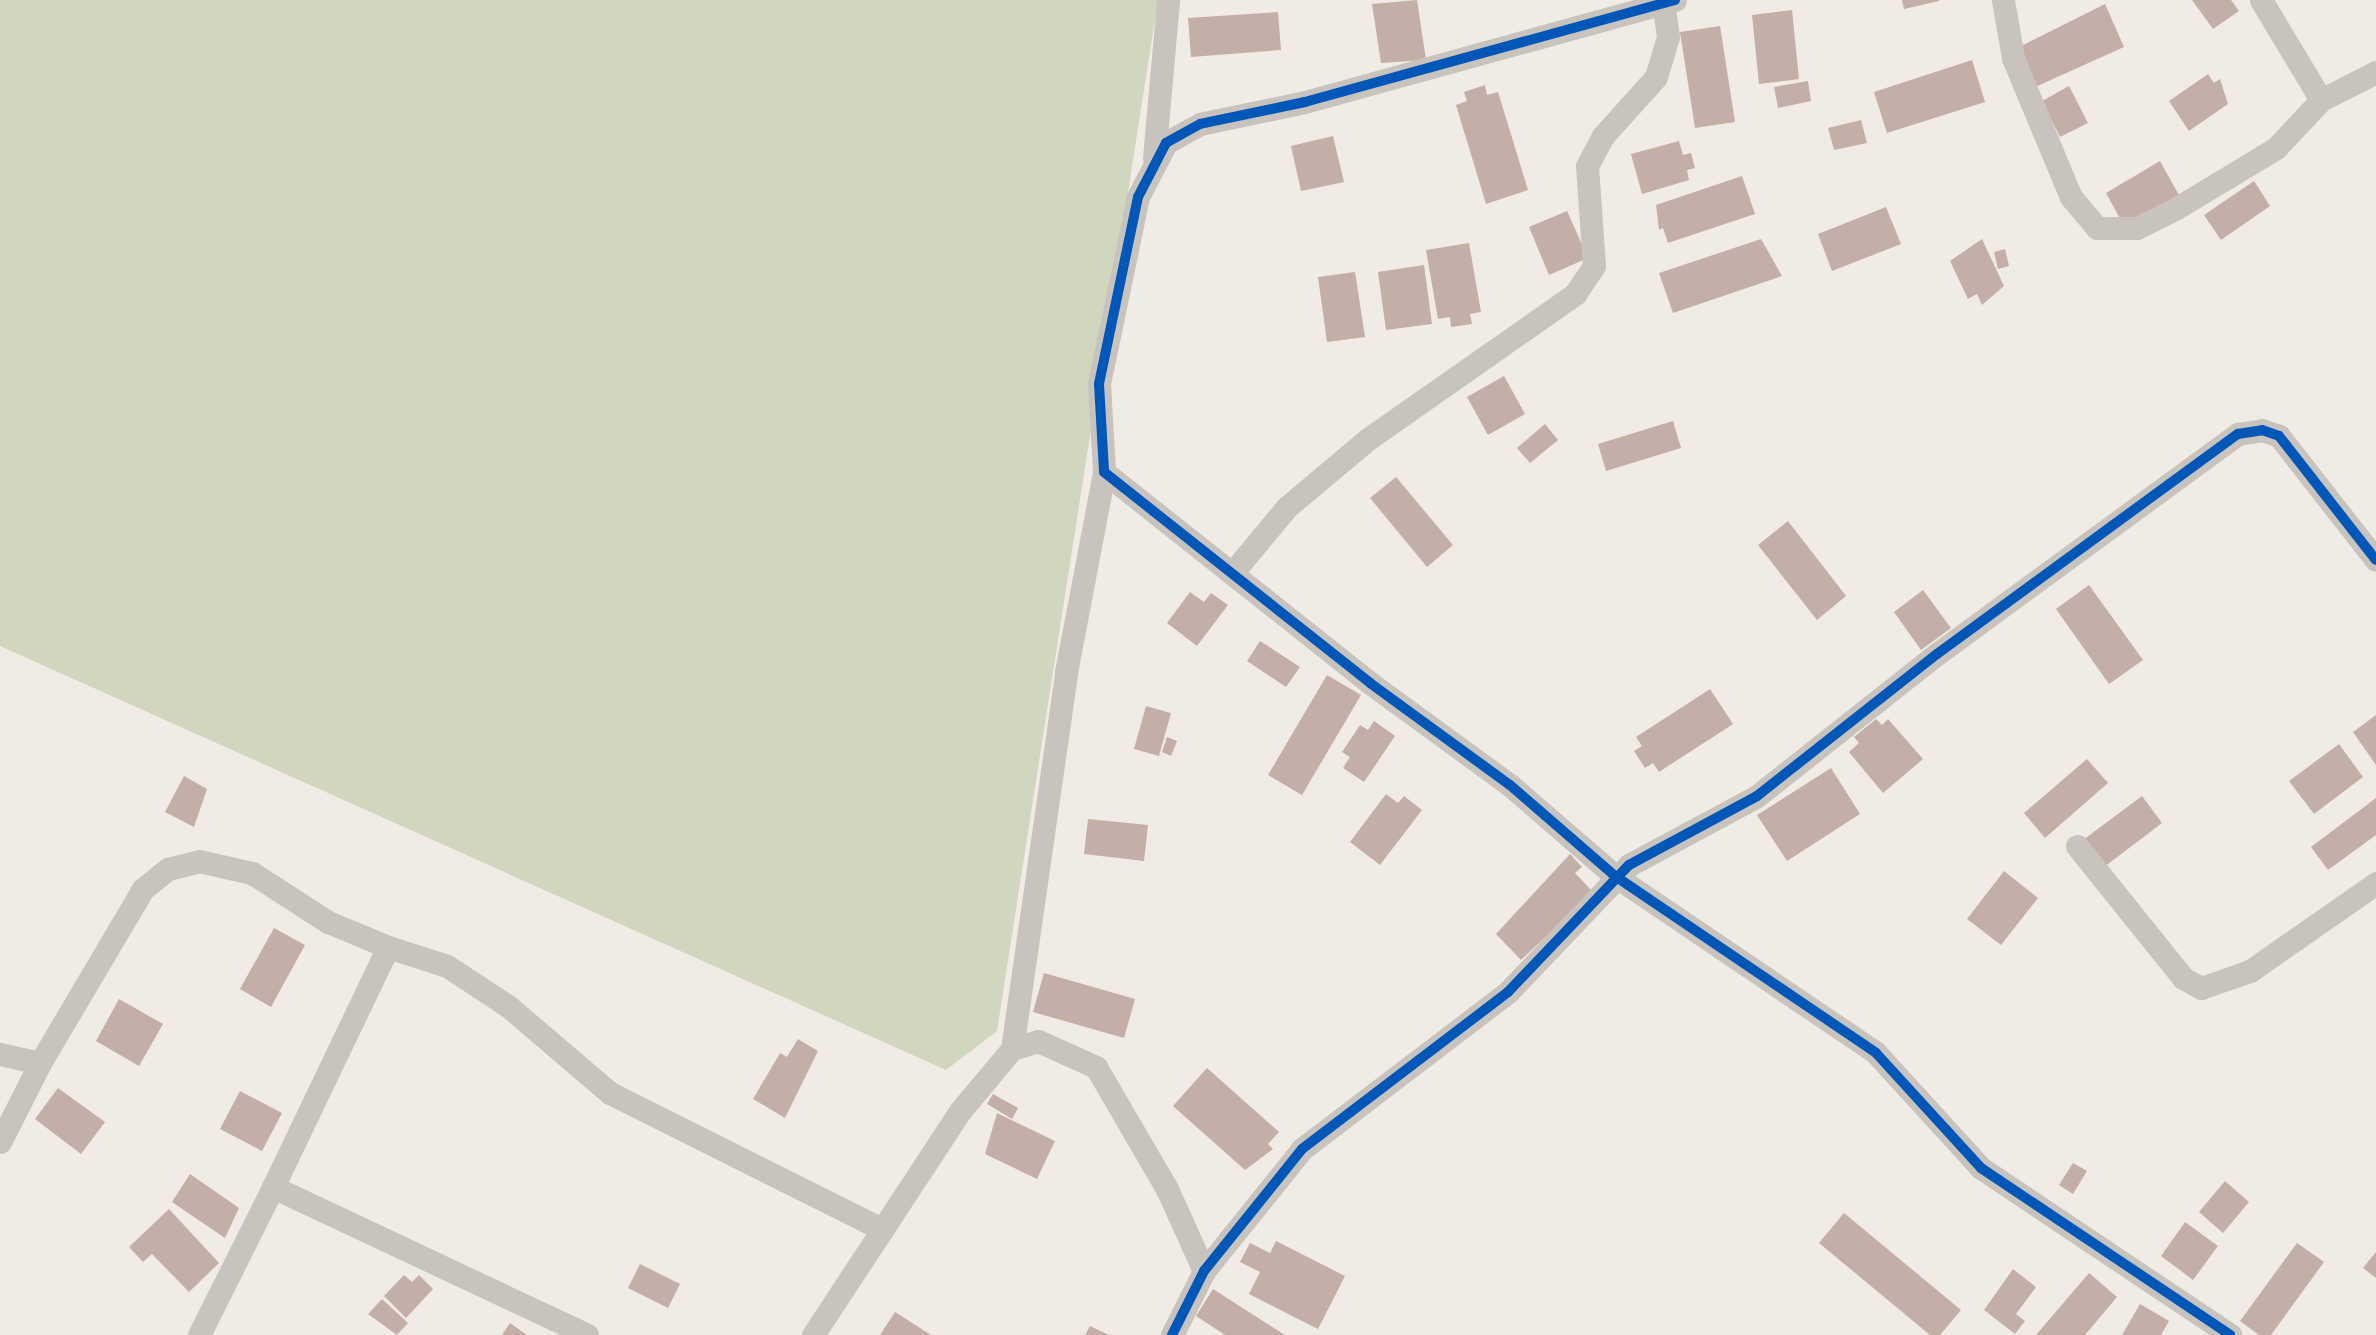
<!DOCTYPE html>
<style>
body{margin:0}
#map{position:relative;width:2376px;height:1335px;overflow:hidden;background:#f0ebe5;font-family:"Source Sans 3",sans-serif}
div>[style]{position:absolute}
[style*='--x']{left:calc(var(--x)*1px);top:calc(var(--y)*1px);width:calc(var(--w)*1px);rotate:calc(var(--a)*1deg)}
.green>*{inset:0;background:#d1d6bf}
.building>*{inset:0;background:#c3afa7}
.minor>*{height:23px;margin:-11.5px;padding:0 11.5px;transform-origin:11.5px;border-radius:11.5px;background:#c9c3be}
.cycleway>*{height:10px;margin:-5px;padding:0 5px;transform-origin:5px;border-radius:5px;background:#0057b8}
span{translate:-50% -50%;white-space:nowrap;text-align:center;line-height:1.15;-webkit-text-stroke:6px #fbf5ee;paint-order:stroke}
</style>
<div id="map">
<div class="green">
<div style="clip-path:polygon(0 0,1158px 0,997px 1031px,946px 1070px,0 646px)"></div>
</div>
<div class="building">
<div style="clip-path:polygon(1417px 0,1426px 60px,1381px 63px,1372px 4px)"></div>
<div style="clip-path:polygon(1902px 0,1939px 0,1939px 1px,1904px 9px)"></div>
<div style="clip-path:polygon(2192px 0,2231px 0,2239px 11px,2213px 29px)"></div>
<div style="clip-path:polygon(2105px 4px,2124px 47px,2033px 88px,2015px 49px)"></div>
<div style="clip-path:polygon(1792px 10px,1799px 79px,1759px 84px,1752px 15px)"></div>
<div style="clip-path:polygon(1278px 12px,1281px 50px,1191px 57px,1188px 18px)"></div>
<div style="clip-path:polygon(1720px 26px,1735px 122px,1695px 128px,1680px 32px)"></div>
<div style="clip-path:polygon(1972px 60px,1985px 102px,1887px 133px,1874px 92px)"></div>
<div style="clip-path:polygon(2208px 74px,2214px 83px,2220px 79px,2228px 104px,2189px 131px,2169px 101px)"></div>
<div style="clip-path:polygon(1808px 81px,1811px 101px,1778px 108px,1774px 87px)"></div>
<div style="clip-path:polygon(1485px 85px,1487px 95px,1498px 92px,1528px 190px,1486px 204px,1456px 105px,1467px 101px,1464px 92px)"></div>
<div style="clip-path:polygon(2069px 86px,2088px 123px,2060px 137px,2042px 101px)"></div>
<div style="clip-path:polygon(1861px 120px,1867px 143px,1834px 150px,1828px 128px)"></div>
<div style="clip-path:polygon(1333px 136px,1344px 182px,1301px 191px,1291px 146px)"></div>
<div style="clip-path:polygon(1679px 141px,1683px 155px,1691px 153px,1695px 168px,1687px 170px,1689px 180px,1642px 194px,1631px 154px)"></div>
<div style="clip-path:polygon(2160px 161px,2180px 197px,2123px 224px,2106px 193px)"></div>
<div style="clip-path:polygon(1742px 176px,1755px 214px,1668px 243px,1663px 228px,1659px 230px,1656px 205px)"></div>
<div style="clip-path:polygon(2254px 181px,2270px 206px,2221px 240px,2204px 215px)"></div>
<div style="clip-path:polygon(1886px 207px,1901px 244px,1832px 271px,1818px 234px)"></div>
<div style="clip-path:polygon(1567px 211px,1588px 258px,1549px 275px,1529px 227px)"></div>
<div style="clip-path:polygon(1761px 239px,1782px 276px,1673px 313px,1659px 273px)"></div>
<div style="clip-path:polygon(1982px 239px,2004px 286px,1982px 305px,1977px 294px,1968px 299px,1950px 261px)"></div>
<div style="clip-path:polygon(1469px 243px,1481px 312px,1470px 314px,1472px 324px,1451px 327px,1450px 317px,1438px 319px,1426px 250px)"></div>
<div style="clip-path:polygon(2005px 249px,2009px 266px,1998px 269px,1994px 252px)"></div>
<div style="clip-path:polygon(1424px 265px,1432px 324px,1386px 330px,1378px 272px)"></div>
<div style="clip-path:polygon(1355px 272px,1365px 337px,1327px 342px,1318px 277px)"></div>
<div style="clip-path:polygon(1504px 376px,1525px 414px,1488px 435px,1467px 397px)"></div>
<div style="clip-path:polygon(1673px 421px,1681px 448px,1606px 471px,1598px 444px)"></div>
<div style="clip-path:polygon(1545px 424px,1558px 440px,1530px 463px,1517px 448px)"></div>
<div style="clip-path:polygon(1396px 477px,1453px 545px,1427px 567px,1370px 498px)"></div>
<div style="clip-path:polygon(1788px 521px,1846px 596px,1817px 620px,1758px 545px)"></div>
<div style="clip-path:polygon(2089px 585px,2143px 660px,2109px 684px,2056px 609px)"></div>
<div style="clip-path:polygon(1923px 590px,1951px 628px,1921px 650px,1894px 612px)"></div>
<div style="clip-path:polygon(1190px 592px,1204px 602px,1211px 593px,1228px 605px,1197px 646px,1167px 623px)"></div>
<div style="clip-path:polygon(1260px 641px,1300px 667px,1286px 687px,1247px 661px)"></div>
<div style="clip-path:polygon(1327px 675px,1361px 695px,1302px 795px,1268px 775px)"></div>
<div style="clip-path:polygon(1710px 689px,1733px 724px,1659px 772px,1653px 763px,1645px 768px,1634px 751px,1642px 746px,1636px 737px)"></div>
<div style="clip-path:polygon(1146px 706px,1171px 713px,1159px 756px,1134px 749px)"></div>
<div style="clip-path:polygon(2376px 715px,2376px 765px,2353px 732px)"></div>
<div style="clip-path:polygon(1876px 719px,1882px 725px,1888px 719px,1923px 759px,1883px 793px,1849px 752px,1859px 743px,1854px 737px)"></div>
<div style="clip-path:polygon(1374px 721px,1395px 736px,1364px 782px,1343px 768px,1350px 757px,1342px 752px,1360px 725px,1368px 730px)"></div>
<div style="clip-path:polygon(1167px 737px,1177px 741px,1171px 756px,1162px 752px)"></div>
<div style="clip-path:polygon(2339px 744px,2363px 777px,2314px 814px,2289px 781px)"></div>
<div style="clip-path:polygon(2087px 759px,2108px 783px,2045px 838px,2024px 813px)"></div>
<div style="clip-path:polygon(1831px 768px,1860px 814px,1787px 861px,1757px 815px)"></div>
<div style="clip-path:polygon(184px 776px,207px 789px,194px 827px,165px 812px)"></div>
<div style="clip-path:polygon(1386px 794px,1398px 803px,1404px 796px,1422px 810px,1380px 865px,1350px 842px)"></div>
<div style="clip-path:polygon(2142px 796px,2162px 823px,2104px 867px,2083px 840px)"></div>
<div style="clip-path:polygon(2376px 798px,2376px 835px,2328px 870px,2311px 847px)"></div>
<div style="clip-path:polygon(1088px 819px,1148px 825px,1144px 861px,1084px 854px)"></div>
<div style="clip-path:polygon(1570px 854px,1582px 867px,1575px 873px,1593px 892px,1521px 960px,1496px 934px)"></div>
<div style="clip-path:polygon(2004px 871px,2038px 898px,2001px 945px,1967px 919px)"></div>
<div style="clip-path:polygon(274px 928px,305px 945px,271px 1007px,240px 989px)"></div>
<div style="clip-path:polygon(1044px 973px,1135px 999px,1124px 1038px,1033px 1012px)"></div>
<div style="clip-path:polygon(119px 999px,163px 1024px,139px 1066px,96px 1041px)"></div>
<div style="clip-path:polygon(798px 1039px,818px 1051px,785px 1118px,753px 1099px,780px 1053px,787px 1057px)"></div>
<div style="clip-path:polygon(1207px 1068px,1279px 1132px,1268px 1144px,1273px 1149px,1245px 1170px,1173px 1106px)"></div>
<div style="clip-path:polygon(58px 1088px,105px 1122px,81px 1154px,35px 1119px)"></div>
<div style="clip-path:polygon(240px 1091px,282px 1113px,262px 1151px,220px 1129px)"></div>
<div style="clip-path:polygon(993px 1094px,1018px 1108px,1012px 1119px,987px 1104px)"></div>
<div style="clip-path:polygon(997px 1113px,1055px 1141px,1037px 1179px,985px 1154px)"></div>
<div style="clip-path:polygon(2073px 1163px,2087px 1171px,2073px 1194px,2059px 1185px)"></div>
<div style="clip-path:polygon(190px 1174px,239px 1208px,225px 1238px,172px 1202px)"></div>
<div style="clip-path:polygon(2225px 1181px,2249px 1202px,2223px 1233px,2199px 1212px)"></div>
<div style="clip-path:polygon(169px 1209px,219px 1263px,189px 1292px,152px 1254px,143px 1262px,129px 1247px)"></div>
<div style="clip-path:polygon(1844px 1213px,1961px 1310px,1940px 1335px,1930px 1335px,1819px 1243px)"></div>
<div style="clip-path:polygon(2185px 1222px,2218px 1246px,2193px 1280px,2161px 1256px)"></div>
<div style="clip-path:polygon(1276px 1241px,1345px 1276px,1318px 1329px,1249px 1294px,1260px 1272px,1240px 1262px,1250px 1243px,1270px 1253px)"></div>
<div style="clip-path:polygon(2297px 1243px,2324px 1262px,2271px 1335px,2259px 1335px,2240px 1321px)"></div>
<div style="clip-path:polygon(2376px 1252px,2376px 1278px,2363px 1268px)"></div>
<div style="clip-path:polygon(640px 1264px,680px 1284px,668px 1308px,628px 1288px)"></div>
<div style="clip-path:polygon(2013px 1269px,2036px 1287px,2016px 1314px,2025px 1321px,2015px 1334px,1984px 1310px)"></div>
<div style="clip-path:polygon(2089px 1273px,2117px 1297px,2085px 1335px,2036px 1335px)"></div>
<div style="clip-path:polygon(404px 1275px,412px 1282px,419px 1275px,433px 1289px,406px 1318px,384px 1296px)"></div>
<div style="clip-path:polygon(1213px 1289px,1285px 1335px,1225px 1335px,1196px 1316px)"></div>
<div style="clip-path:polygon(382px 1299px,408px 1323px,397px 1335px,368px 1314px)"></div>
<div style="clip-path:polygon(2140px 1304px,2169px 1321px,2161px 1335px,2122px 1335px)"></div>
<div style="clip-path:polygon(895px 1312px,931px 1335px,880px 1335px)"></div>
<div style="clip-path:polygon(510px 1323px,527px 1335px,502px 1335px)"></div>
<div style="clip-path:polygon(1090px 1326px,1109px 1335px,1085px 1335px)"></div>
</div>
<div class="minor">
<div style="--x:1675;--y:0;--w:384;--a:164.6"></div>
<div style="--x:1305;--y:102;--w:107;--a:168.2"></div>
<div style="--x:1200;--y:124;--w:39;--a:151"></div>
<div style="--x:1166;--y:143;--w:61;--a:117.4"></div>
<div style="--x:1138;--y:197;--w:191;--a:101.8"></div>
<div style="--x:1099;--y:384;--w:88;--a:86.7"></div>
<div style="--x:1104;--y:472;--w:340;--a:38.4"></div>
<div style="--x:1370;--y:683;--w:173;--a:36.1"></div>
<div style="--x:1510;--y:785;--w:139;--a:40.9"></div>
<div style="--x:1615;--y:876;--w:315;--a:34.1"></div>
<div style="--x:1876;--y:1053;--w:156;--a:47.6"></div>
<div style="--x:1981;--y:1168;--w:300;--a:33.8"></div>
<div style="--x:2003;--y:0;--w:59;--a:80.2"></div>
<div style="--x:2013;--y:58;--w:151;--a:67.4"></div>
<div style="--x:2071;--y:197;--w:40;--a:50"></div>
<div style="--x:2097;--y:228;--w:40;--a:0"></div>
<div style="--x:2137;--y:228;--w:42;--a:-26.6"></div>
<div style="--x:2175;--y:209;--w:118;--a:-31.1"></div>
<div style="--x:2276;--y:148;--w:66;--a:-46.8"></div>
<div style="--x:2321;--y:100;--w:62;--a:-27"></div>
<div style="--x:2261;--y:0;--w:117;--a:59"></div>
<div style="--x:1154;--y:158;--w:159;--a:-84.9"></div>
<div style="--x:1233;--y:572;--w:85;--a:-50.3"></div>
<div style="--x:1287;--y:507;--w:106;--a:-40"></div>
<div style="--x:1368;--y:439;--w:253;--a:-35"></div>
<div style="--x:1575;--y:294;--w:34;--a:-56"></div>
<div style="--x:1594;--y:266;--w:100;--a:-94"></div>
<div style="--x:1587;--y:166;--w:34;--a:-62"></div>
<div style="--x:1603;--y:136;--w:79;--a:-48.1"></div>
<div style="--x:1656;--y:77;--w:42;--a:-73.3"></div>
<div style="--x:1668;--y:37;--w:37;--a:-98"></div>
<div style="--x:2077;--y:846;--w:169;--a:51.2"></div>
<div style="--x:2183;--y:978;--w:21;--a:29"></div>
<div style="--x:2201;--y:988;--w:52;--a:-19.1"></div>
<div style="--x:2250;--y:971;--w:154;--a:-34.9"></div>
<div style="--x:388;--y:947;--w:62;--a:17.9"></div>
<div style="--x:447;--y:966;--w:73;--a:33.3"></div>
<div style="--x:508;--y:1006;--w:134;--a:40.5"></div>
<div style="--x:610;--y:1093;--w:305;--a:26.6"></div>
<div style="--x:1012;--y:1049;--w:381;--a:-81.8"></div>
<div style="--x:1066;--y:672;--w:204;--a:-79.2"></div>
<div style="--x:0;--y:1054;--w:41;--a:12.7"></div>
<div style="--x:40;--y:1063;--w:202;--a:-59.4"></div>
<div style="--x:143;--y:889;--w:32;--a:-39"></div>
<div style="--x:168;--y:869;--w:32;--a:-14"></div>
<div style="--x:199;--y:861;--w:54;--a:12.8"></div>
<div style="--x:252;--y:873;--w:90;--a:32.8"></div>
<div style="--x:328;--y:922;--w:65;--a:22.6"></div>
<div style="--x:388;--y:947;--w:266;--a:115.6"></div>
<div style="--x:273;--y:1187;--w:347;--a:25.2"></div>
<div style="--x:0;--y:1142;--w:89;--a:-63.1"></div>
<div style="--x:199;--y:1335;--w:165;--a:-63.4"></div>
<div style="--x:813;--y:1335;--w:269;--a:-56.7"></div>
<div style="--x:961;--y:1110;--w:80;--a:-50.1"></div>
<div style="--x:1012;--y:1049;--w:27;--a:-17"></div>
<div style="--x:1038;--y:1041;--w:64;--a:24.1"></div>
<div style="--x:1096;--y:1067;--w:141;--a:59.8"></div>
<div style="--x:1167;--y:1189;--w:90;--a:65.7"></div>
<div style="--x:1172;--y:1335;--w:72;--a:-63.4"></div>
<div style="--x:1204;--y:1271;--w:156;--a:-51.2"></div>
<div style="--x:1302;--y:1149;--w:259;--a:-37.3"></div>
<div style="--x:1508;--y:992;--w:175;--a:-46.4"></div>
<div style="--x:1629;--y:865;--w:145;--a:-28.3"></div>
<div style="--x:1757;--y:796;--w:229;--a:-38.3"></div>
<div style="--x:1937;--y:654;--w:373;--a:-36.2"></div>
<div style="--x:2238;--y:434;--w:24;--a:-9"></div>
<div style="--x:2262;--y:430;--w:18;--a:19"></div>
<div style="--x:2279;--y:436;--w:157;--a:52"></div>
</div>
<div class="cycleway">
<div style="--x:1675;--y:0;--w:384;--a:164.6"></div>
<div style="--x:1305;--y:102;--w:107;--a:168.2"></div>
<div style="--x:1200;--y:124;--w:39;--a:151"></div>
<div style="--x:1166;--y:143;--w:61;--a:117.4"></div>
<div style="--x:1138;--y:197;--w:191;--a:101.8"></div>
<div style="--x:1099;--y:384;--w:88;--a:86.7"></div>
<div style="--x:1104;--y:472;--w:340;--a:38.4"></div>
<div style="--x:1370;--y:683;--w:173;--a:36.1"></div>
<div style="--x:1510;--y:785;--w:139;--a:40.9"></div>
<div style="--x:1615;--y:876;--w:315;--a:34.1"></div>
<div style="--x:1876;--y:1053;--w:156;--a:47.6"></div>
<div style="--x:1981;--y:1168;--w:300;--a:33.8"></div>
<div style="--x:1172;--y:1335;--w:72;--a:-63.4"></div>
<div style="--x:1204;--y:1271;--w:156;--a:-51.2"></div>
<div style="--x:1302;--y:1149;--w:259;--a:-37.3"></div>
<div style="--x:1508;--y:992;--w:175;--a:-46.4"></div>
<div style="--x:1629;--y:865;--w:145;--a:-28.3"></div>
<div style="--x:1757;--y:796;--w:229;--a:-38.3"></div>
<div style="--x:1937;--y:654;--w:373;--a:-36.2"></div>
<div style="--x:2238;--y:434;--w:24;--a:-9"></div>
<div style="--x:2262;--y:430;--w:18;--a:19"></div>
<div style="--x:2279;--y:436;--w:157;--a:52"></div>
</div>
</div>
